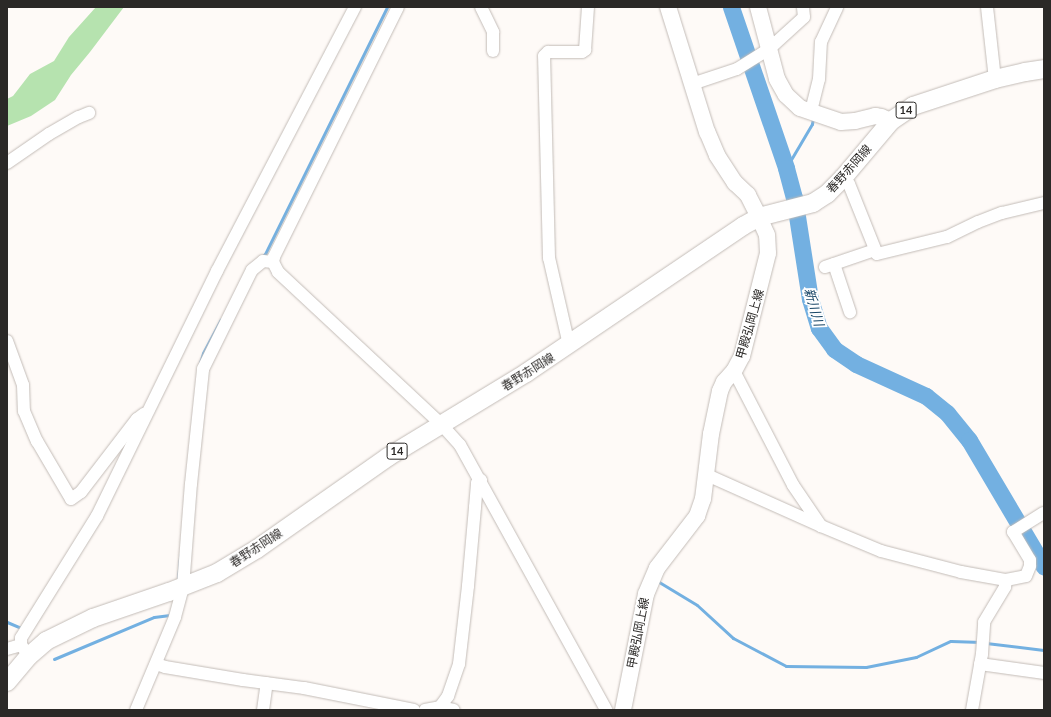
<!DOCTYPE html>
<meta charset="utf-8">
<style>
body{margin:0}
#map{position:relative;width:1051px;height:717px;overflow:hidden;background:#fefaf7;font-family:Lato,"Noto Sans JP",sans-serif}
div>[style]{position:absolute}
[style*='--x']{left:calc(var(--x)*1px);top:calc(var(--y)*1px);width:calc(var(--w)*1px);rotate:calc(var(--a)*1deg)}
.green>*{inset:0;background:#b6e3af}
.stream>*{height:3px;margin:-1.5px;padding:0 1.5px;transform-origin:1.5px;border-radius:1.5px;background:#73b0e1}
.river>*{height:17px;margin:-8.5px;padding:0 8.5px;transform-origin:8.5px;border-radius:8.5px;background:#73b0e1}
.roads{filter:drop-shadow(0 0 1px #c3bcb7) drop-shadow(0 0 1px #c3bcb7)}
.street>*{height:12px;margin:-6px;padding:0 6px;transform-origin:6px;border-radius:6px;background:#fff}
.secondary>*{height:16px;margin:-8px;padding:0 8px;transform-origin:8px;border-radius:8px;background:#fff}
.primary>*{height:18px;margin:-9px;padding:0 9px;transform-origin:9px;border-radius:9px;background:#fff}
span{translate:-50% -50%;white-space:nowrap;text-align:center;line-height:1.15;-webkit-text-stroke:3.5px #fff;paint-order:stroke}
.shield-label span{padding:1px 3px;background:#fff;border:1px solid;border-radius:3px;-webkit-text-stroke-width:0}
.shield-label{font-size:11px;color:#2b2927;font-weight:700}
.street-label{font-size:12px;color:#2b2927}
.water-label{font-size:13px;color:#184667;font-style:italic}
.frame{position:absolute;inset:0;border:8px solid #2b2927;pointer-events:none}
</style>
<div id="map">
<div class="green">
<div style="clip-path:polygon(96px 7px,124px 7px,90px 52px,71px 75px,55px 100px,31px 116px,7px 126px,7px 99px,13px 96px,30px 74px,54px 61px,69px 37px)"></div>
</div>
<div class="stream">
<div style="--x:786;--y:168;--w:51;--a:-59.4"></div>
<div style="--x:812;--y:124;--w:6;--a:-81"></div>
<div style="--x:262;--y:257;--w:4;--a:-45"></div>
<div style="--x:265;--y:254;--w:275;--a:-63.7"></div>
<div style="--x:200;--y:363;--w:10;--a:-73"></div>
<div style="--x:203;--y:353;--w:38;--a:-62"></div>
<div style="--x:178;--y:580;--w:25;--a:-85"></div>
<div style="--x:659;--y:582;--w:44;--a:31.2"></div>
<div style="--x:697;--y:605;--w:49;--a:42.5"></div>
<div style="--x:733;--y:638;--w:60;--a:27.8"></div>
<div style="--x:786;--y:666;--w:80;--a:0.7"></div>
<div style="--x:866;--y:667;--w:51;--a:-11.3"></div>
<div style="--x:916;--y:657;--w:38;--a:-25"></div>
<div style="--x:951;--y:641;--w:30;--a:2"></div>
<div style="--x:7;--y:622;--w:15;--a:23"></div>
<div style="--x:986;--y:643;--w:58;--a:6.9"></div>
<div style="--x:54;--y:659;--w:108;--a:-22.8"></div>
<div style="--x:154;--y:617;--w:16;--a:-7"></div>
</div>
<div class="river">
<div style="--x:731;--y:7;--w:170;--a:71.1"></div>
<div style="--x:786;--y:168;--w:30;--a:75"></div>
<div style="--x:794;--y:197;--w:103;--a:81.1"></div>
<div style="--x:810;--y:299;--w:30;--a:73"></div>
<div style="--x:819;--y:328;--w:26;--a:54"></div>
<div style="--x:834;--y:349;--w:27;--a:34"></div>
<div style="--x:856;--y:364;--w:77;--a:24.6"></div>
<div style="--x:926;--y:396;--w:27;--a:39"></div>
<div style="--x:947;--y:413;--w:35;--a:51"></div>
<div style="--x:969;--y:440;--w:147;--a:59.4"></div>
</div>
<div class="roads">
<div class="street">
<div style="--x:398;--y:7;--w:279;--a:116.4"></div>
<div style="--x:274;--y:257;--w:5;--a:101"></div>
<div style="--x:273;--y:262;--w:11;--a:63"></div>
<div style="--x:278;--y:272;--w:223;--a:43"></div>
<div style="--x:441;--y:424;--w:28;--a:48"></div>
<div style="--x:460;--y:445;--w:303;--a:61.1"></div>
<div style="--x:481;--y:7;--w:28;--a:64"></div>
<div style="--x:493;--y:32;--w:19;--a:90"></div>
<div style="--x:987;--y:7;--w:72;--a:83.7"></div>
<div style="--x:692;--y:84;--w:47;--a:-18.4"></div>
<div style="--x:737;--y:69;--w:38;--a:-32"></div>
<div style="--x:769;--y:49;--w:47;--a:-42.4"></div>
<div style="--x:804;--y:17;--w:10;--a:-96"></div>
<div style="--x:811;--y:111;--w:33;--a:-76"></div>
<div style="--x:819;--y:79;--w:37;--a:-87"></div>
<div style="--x:821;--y:42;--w:38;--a:-65"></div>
<div style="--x:7;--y:163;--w:51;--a:-34.6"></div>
<div style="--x:49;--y:134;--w:34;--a:-30"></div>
<div style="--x:79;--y:117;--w:11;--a:-22"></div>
<div style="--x:843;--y:178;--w:8;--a:45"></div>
<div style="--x:849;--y:184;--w:75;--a:68.2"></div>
<div style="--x:877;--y:254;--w:72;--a:-13.7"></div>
<div style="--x:947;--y:237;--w:34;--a:-26"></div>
<div style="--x:978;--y:222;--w:26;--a:-21"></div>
<div style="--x:1002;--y:213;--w:43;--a:-13.4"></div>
<div style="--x:834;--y:264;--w:51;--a:71.6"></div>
<div style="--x:825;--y:267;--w:53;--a:-18.8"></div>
<div style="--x:7;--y:341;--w:47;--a:70"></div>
<div style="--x:23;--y:385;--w:26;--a:88"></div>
<div style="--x:24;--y:411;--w:33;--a:67"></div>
<div style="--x:37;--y:441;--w:67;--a:59.6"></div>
<div style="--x:71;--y:499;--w:12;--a:-35"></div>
<div style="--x:81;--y:492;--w:92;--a:-52.5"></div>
<div style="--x:137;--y:419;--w:9;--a:-36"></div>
<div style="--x:569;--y:345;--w:89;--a:-102.9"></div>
<div style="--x:549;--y:258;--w:202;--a:-91.4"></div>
<div style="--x:544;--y:56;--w:6;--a:-45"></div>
<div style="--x:548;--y:52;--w:34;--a:0"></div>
<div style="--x:582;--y:52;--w:4;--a:-34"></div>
<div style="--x:585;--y:50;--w:43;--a:-86"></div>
<div style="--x:734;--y:371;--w:128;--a:62.6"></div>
<div style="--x:793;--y:485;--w:50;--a:55.7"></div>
<div style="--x:707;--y:475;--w:125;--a:24.1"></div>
<div style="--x:821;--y:526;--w:65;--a:22.6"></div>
<div style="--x:881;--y:551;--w:83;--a:14.7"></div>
<div style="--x:961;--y:572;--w:46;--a:10.1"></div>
<div style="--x:1006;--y:580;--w:20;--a:-11"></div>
<div style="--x:1026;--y:576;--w:11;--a:-68"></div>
<div style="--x:1030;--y:566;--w:6;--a:-90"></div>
<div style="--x:1030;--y:560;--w:33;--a:-121"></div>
<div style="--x:1013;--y:532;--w:36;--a:-32"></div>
<div style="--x:7;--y:649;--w:15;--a:-16"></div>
<div style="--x:29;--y:656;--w:14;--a:-126"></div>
<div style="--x:21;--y:645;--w:7;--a:-90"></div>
<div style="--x:21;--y:638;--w:144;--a:-58.1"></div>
<div style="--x:97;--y:516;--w:273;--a:-63.9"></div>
<div style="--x:217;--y:271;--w:298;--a:-62.4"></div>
<div style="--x:156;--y:664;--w:9;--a:18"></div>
<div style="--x:165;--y:667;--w:79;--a:9.5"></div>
<div style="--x:243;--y:680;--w:62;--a:7.5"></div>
<div style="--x:304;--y:688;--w:112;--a:11.3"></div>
<div style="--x:980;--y:664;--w:65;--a:8"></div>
<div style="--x:440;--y:707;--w:14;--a:12"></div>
<div style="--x:136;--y:710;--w:101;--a:-67.2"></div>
<div style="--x:175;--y:617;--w:31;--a:-75"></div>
<div style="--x:183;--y:587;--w:103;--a:-85.6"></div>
<div style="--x:191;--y:484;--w:116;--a:-84"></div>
<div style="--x:203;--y:369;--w:110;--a:-63.7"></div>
<div style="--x:252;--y:270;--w:14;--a:-39"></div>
<div style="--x:263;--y:261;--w:10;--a:6"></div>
<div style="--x:263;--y:710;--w:27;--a:-82"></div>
<div style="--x:425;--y:710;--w:15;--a:-11"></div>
<div style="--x:440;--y:707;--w:14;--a:-54"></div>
<div style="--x:448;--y:696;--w:34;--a:-71"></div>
<div style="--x:459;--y:664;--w:79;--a:-83.4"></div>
<div style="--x:468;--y:586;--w:79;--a:-84.9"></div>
<div style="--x:475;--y:507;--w:24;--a:-85"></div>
<div style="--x:477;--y:483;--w:5;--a:-37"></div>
<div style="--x:972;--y:710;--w:57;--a:-79.9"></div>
<div style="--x:982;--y:654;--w:32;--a:-86"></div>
<div style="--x:984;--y:622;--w:41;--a:-59"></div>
<div style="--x:1005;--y:587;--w:7;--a:-82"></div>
</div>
<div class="secondary">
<div style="--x:758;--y:7;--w:74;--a:75.2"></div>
<div style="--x:777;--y:79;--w:18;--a:61"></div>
<div style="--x:786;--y:95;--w:19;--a:43"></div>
<div style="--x:800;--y:108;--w:43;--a:18.9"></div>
<div style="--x:841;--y:122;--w:14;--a:-4"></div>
<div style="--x:855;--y:121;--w:21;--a:-14"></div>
<div style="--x:875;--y:116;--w:6;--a:9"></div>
<div style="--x:881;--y:117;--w:11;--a:22"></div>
<div style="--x:623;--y:710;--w:118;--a:-78.8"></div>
<div style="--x:646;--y:594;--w:28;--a:-67"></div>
<div style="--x:657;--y:568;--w:66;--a:-52.4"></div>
<div style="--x:697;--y:516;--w:18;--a:-71"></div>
<div style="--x:703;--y:499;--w:65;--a:-83"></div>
<div style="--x:711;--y:434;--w:44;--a:-78.2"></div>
<div style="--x:720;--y:391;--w:10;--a:-66"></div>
<div style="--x:724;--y:382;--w:15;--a:-48"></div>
<div style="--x:734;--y:371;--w:17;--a:-62"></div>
<div style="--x:742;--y:356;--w:106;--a:-75.8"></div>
<div style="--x:768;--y:253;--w:18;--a:-93"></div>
<div style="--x:767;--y:235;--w:20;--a:-114"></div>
<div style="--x:759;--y:217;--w:25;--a:-117"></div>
<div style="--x:748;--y:195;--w:18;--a:-137"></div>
<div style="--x:735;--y:183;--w:33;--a:-123"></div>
<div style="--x:717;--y:155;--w:25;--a:-113"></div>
<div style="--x:707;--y:132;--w:131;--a:-107.3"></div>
</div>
<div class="primary">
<div style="--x:7;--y:682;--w:34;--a:-50"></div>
<div style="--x:29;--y:656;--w:23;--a:-41"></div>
<div style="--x:46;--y:641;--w:52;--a:-26.1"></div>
<div style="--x:93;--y:618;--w:80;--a:-18.9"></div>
<div style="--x:169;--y:592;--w:52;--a:-21.6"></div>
<div style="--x:217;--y:573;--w:47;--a:-31"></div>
<div style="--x:257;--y:549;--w:160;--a:-35.1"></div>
<div style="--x:388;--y:457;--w:162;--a:-31.3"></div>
<div style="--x:526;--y:373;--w:262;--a:-34.1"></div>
<div style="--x:743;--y:226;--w:18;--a:-29"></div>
<div style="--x:759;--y:217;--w:56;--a:-14.5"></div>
<div style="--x:813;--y:203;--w:17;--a:-33"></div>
<div style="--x:827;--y:194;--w:23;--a:-45"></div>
<div style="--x:843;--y:178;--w:75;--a:-49.9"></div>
<div style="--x:891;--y:121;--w:27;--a:-34"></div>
<div style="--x:913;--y:106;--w:86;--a:-18.2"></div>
<div style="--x:995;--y:79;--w:31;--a:-13"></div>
<div style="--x:1025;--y:72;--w:19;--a:-9"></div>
</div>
</div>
<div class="shield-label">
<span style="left:906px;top:110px">14</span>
<span style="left:397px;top:451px">14</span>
</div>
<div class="street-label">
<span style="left:849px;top:169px;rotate:-48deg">春野赤岡線</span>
<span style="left:750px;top:324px;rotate:-74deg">甲殿弘岡上線</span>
<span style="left:528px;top:372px;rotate:-32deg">春野赤岡線</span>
<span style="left:256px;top:548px;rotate:-33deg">春野赤岡線</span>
<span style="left:638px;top:633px;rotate:-79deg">甲殿弘岡上線</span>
</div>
<div class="water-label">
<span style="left:814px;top:307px;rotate:74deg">新川川</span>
</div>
<div class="frame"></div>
</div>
